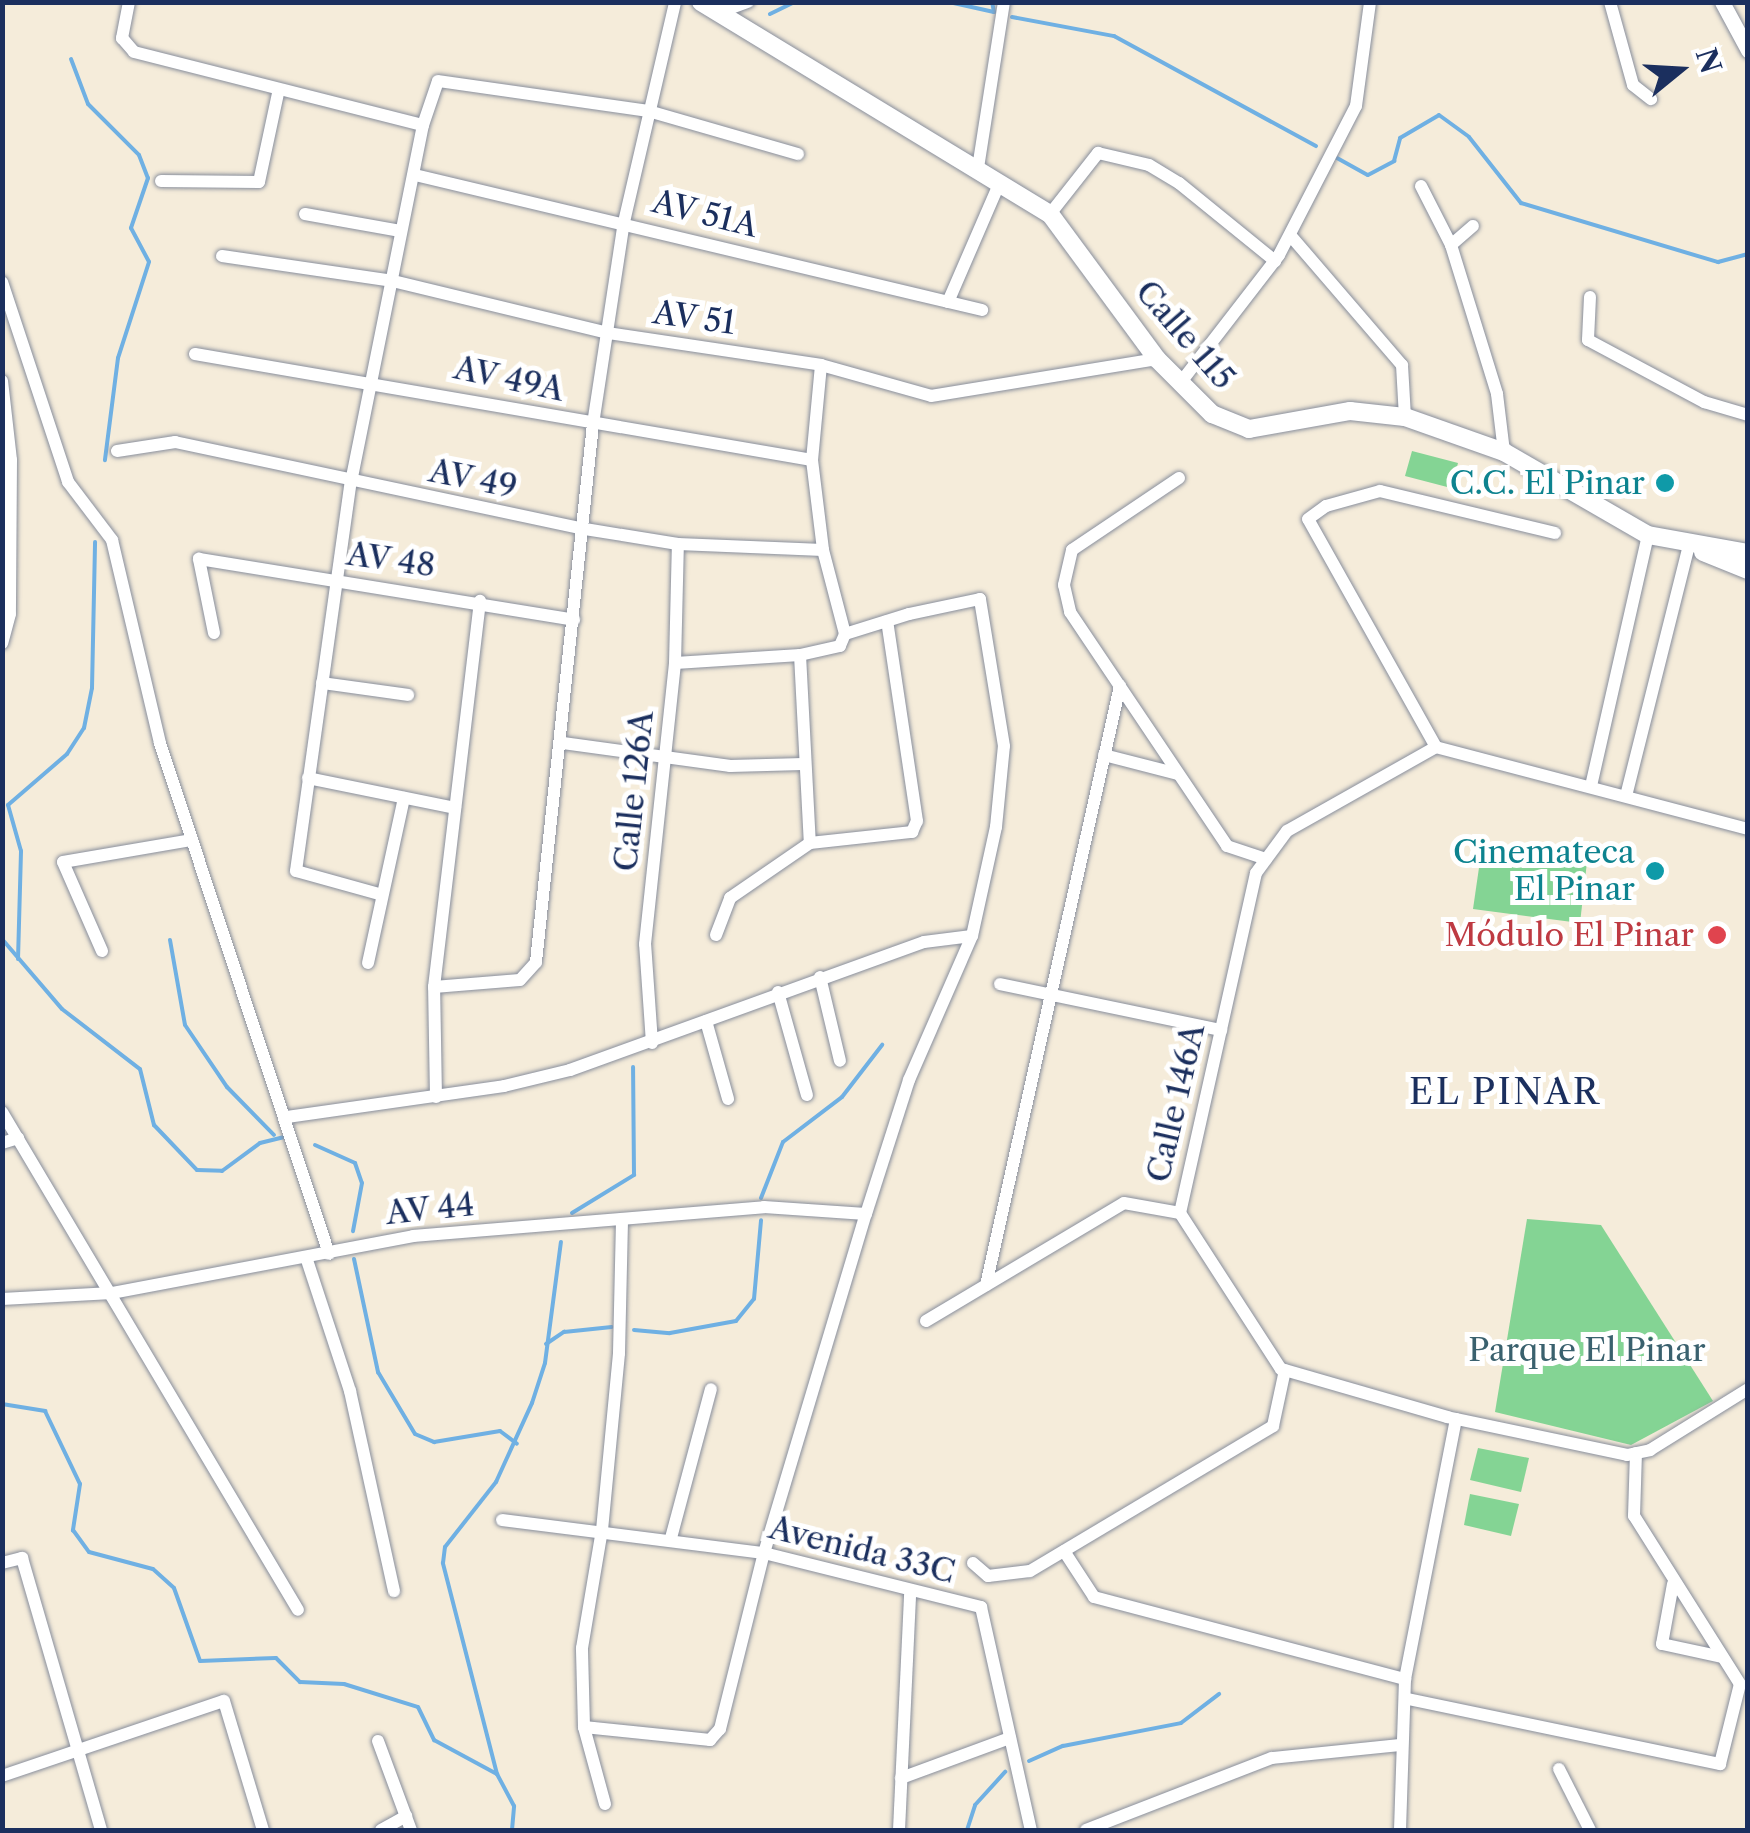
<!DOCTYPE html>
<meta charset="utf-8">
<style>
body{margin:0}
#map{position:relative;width:1750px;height:1833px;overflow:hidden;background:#f5ecda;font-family:"Libre Caslon Text",serif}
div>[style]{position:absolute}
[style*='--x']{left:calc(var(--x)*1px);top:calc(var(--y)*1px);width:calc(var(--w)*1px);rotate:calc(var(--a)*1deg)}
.green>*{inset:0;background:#84d494}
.stream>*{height:4px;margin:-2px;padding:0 2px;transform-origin:2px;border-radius:2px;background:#6fb0e3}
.roads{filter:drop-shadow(0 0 2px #888e9c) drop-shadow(0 0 2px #888e9c)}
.minor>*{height:12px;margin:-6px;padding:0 6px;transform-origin:6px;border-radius:6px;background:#fff}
.tertiary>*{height:15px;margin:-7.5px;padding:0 7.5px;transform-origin:7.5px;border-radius:7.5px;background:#fff}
.secondary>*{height:18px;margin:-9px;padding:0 9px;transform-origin:9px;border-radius:9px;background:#fff}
.dots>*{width:28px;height:28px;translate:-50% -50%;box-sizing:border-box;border:5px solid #fff;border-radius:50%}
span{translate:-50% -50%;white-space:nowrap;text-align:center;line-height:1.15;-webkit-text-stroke:10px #fff;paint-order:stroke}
.street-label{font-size:32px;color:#1b2f5e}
.culture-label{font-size:32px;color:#0d838f}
.right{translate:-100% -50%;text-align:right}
.health-label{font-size:32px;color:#be3a42}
.park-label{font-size:32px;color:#3a616e}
.neighbourhood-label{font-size:35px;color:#1b2f5e;letter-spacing:2.5px}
.frame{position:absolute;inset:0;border:5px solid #1b2f5e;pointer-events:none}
.north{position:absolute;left:1630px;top:20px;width:100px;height:100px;-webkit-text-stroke:8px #fff;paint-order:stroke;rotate:72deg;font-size:28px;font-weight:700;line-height:40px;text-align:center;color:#1b2f5e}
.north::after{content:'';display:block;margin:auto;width:35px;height:45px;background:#1b2f5e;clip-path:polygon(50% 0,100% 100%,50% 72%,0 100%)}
</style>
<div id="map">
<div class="green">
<div style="clip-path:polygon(1412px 451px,1458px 463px,1451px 488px,1405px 476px)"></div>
<div style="clip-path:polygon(1482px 847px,1587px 862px,1580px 923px,1473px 909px)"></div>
<div style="clip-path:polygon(1527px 1219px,1601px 1225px,1713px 1401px,1631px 1445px,1495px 1412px)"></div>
<div style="clip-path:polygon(1478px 1448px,1529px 1458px,1521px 1492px,1470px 1480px)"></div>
<div style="clip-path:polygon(1470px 1494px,1519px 1504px,1511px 1536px,1464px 1525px)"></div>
</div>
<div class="stream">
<div style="--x:949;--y:2;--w:46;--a:12.5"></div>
<div style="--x:994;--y:12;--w:10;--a:-101"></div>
<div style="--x:770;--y:14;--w:28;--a:-26"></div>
<div style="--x:1012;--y:17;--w:104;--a:10.6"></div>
<div style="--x:1114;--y:36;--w:230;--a:28.6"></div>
<div style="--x:71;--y:59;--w:48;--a:69.3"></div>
<div style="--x:88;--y:104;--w:72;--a:45"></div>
<div style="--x:139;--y:155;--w:25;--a:69"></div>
<div style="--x:148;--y:178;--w:53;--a:108.8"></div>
<div style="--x:131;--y:228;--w:38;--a:62"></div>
<div style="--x:149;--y:262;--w:101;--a:107.9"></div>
<div style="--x:118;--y:358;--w:103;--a:97.3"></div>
<div style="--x:1337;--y:158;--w:35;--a:29"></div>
<div style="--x:1368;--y:175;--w:30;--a:-28"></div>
<div style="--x:1394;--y:161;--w:24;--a:-75"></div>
<div style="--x:1400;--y:138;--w:45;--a:-30.5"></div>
<div style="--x:1439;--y:115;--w:37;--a:36"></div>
<div style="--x:1469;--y:137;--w:84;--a:51.8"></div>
<div style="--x:1521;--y:203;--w:206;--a:16.7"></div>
<div style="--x:1718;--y:262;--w:31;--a:-15"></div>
<div style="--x:2;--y:939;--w:92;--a:49.4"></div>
<div style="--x:62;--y:1009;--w:98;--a:37.6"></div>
<div style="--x:140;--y:1069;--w:58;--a:76"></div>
<div style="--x:154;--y:1125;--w:62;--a:46.3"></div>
<div style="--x:197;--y:1170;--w:25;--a:2"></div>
<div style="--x:222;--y:1171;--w:47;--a:-36.4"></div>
<div style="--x:260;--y:1143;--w:25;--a:-14"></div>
<div style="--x:170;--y:940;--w:86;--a:80"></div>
<div style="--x:185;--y:1025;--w:75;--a:55.9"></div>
<div style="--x:227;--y:1087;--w:67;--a:45.6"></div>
<div style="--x:18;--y:959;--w:108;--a:-88.4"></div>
<div style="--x:21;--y:851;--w:48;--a:-105.8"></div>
<div style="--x:8;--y:805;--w:78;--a:-40.8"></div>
<div style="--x:67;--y:754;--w:31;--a:-57"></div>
<div style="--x:84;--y:728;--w:41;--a:-78.7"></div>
<div style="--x:92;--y:688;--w:146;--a:-88.8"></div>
<div style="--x:315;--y:1145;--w:44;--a:24.2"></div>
<div style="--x:355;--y:1163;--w:21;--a:71"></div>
<div style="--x:362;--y:1183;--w:49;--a:100.6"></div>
<div style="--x:761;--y:1198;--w:60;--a:-68.6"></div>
<div style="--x:783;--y:1142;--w:74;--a:-37.3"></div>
<div style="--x:842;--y:1097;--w:66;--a:-52.4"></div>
<div style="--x:572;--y:1213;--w:73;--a:-31.5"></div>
<div style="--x:634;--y:1175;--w:108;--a:-90.5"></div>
<div style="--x:354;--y:1259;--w:116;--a:78"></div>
<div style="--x:378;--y:1372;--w:72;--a:59.2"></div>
<div style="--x:415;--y:1434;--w:21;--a:23"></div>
<div style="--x:434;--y:1442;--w:67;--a:-9.5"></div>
<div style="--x:500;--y:1431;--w:21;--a:37"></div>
<div style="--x:634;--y:1330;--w:36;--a:5"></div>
<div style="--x:670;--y:1333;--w:67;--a:-10.3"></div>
<div style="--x:736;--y:1321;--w:28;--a:-51"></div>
<div style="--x:754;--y:1299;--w:79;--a:-84.9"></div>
<div style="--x:546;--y:1344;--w:22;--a:-34"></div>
<div style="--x:564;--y:1332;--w:48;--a:-5.9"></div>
<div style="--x:2;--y:1404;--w:44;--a:9.2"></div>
<div style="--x:45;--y:1411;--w:81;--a:64.4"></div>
<div style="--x:80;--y:1484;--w:47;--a:98.7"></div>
<div style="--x:73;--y:1530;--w:27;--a:54"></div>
<div style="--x:89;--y:1552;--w:66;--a:14.9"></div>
<div style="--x:153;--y:1569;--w:28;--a:42"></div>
<div style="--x:174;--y:1588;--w:77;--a:70.4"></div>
<div style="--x:200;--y:1661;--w:76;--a:-2.3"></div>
<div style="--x:276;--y:1658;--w:34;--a:45"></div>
<div style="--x:300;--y:1682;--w:44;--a:2.6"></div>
<div style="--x:344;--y:1684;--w:77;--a:17.3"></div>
<div style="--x:418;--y:1707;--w:37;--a:64"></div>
<div style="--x:434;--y:1740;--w:72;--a:28.4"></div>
<div style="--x:1029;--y:1761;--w:37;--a:-24"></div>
<div style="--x:1063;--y:1746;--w:120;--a:-11"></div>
<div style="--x:1181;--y:1723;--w:48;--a:-37.3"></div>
<div style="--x:512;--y:1830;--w:24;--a:-85"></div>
<div style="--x:514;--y:1806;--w:36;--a:-118"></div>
<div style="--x:497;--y:1774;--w:218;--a:-104.4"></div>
<div style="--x:443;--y:1563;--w:16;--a:-83"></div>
<div style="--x:445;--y:1547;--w:83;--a:-51.9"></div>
<div style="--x:496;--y:1482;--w:87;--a:-65.5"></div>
<div style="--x:532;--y:1403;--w:42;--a:-72"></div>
<div style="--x:545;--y:1363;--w:122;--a:-82.5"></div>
<div style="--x:967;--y:1830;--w:26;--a:-72"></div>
<div style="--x:975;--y:1805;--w:45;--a:-47.7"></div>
</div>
<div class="roads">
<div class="minor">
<div style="--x:129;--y:2;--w:37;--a:101"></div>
<div style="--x:122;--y:38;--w:18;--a:49"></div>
<div style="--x:134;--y:52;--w:298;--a:14.2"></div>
<div style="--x:1610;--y:2;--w:86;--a:74.5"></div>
<div style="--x:1633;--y:85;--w:23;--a:38"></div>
<div style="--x:720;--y:12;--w:30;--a:-20"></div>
<div style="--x:978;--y:168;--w:168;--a:-81.1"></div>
<div style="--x:415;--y:175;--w:583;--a:13.39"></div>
<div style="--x:161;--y:181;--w:98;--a:0.6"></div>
<div style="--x:259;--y:182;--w:91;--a:-77.9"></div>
<div style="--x:1421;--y:186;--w:66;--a:63"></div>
<div style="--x:1451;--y:245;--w:156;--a:72.8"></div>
<div style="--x:1497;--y:394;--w:58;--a:83.1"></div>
<div style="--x:305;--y:214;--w:97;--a:10.1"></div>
<div style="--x:1050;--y:214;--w:78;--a:-51.8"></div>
<div style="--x:1098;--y:153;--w:52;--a:13.2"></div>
<div style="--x:1149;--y:165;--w:35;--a:31"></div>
<div style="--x:1179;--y:183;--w:124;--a:39.1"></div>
<div style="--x:1290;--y:235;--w:172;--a:49.3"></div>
<div style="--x:1402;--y:365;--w:52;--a:86.7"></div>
<div style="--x:1451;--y:245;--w:29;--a:-41"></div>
<div style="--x:222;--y:256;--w:173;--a:8.3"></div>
<div style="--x:393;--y:281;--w:221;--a:13.6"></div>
<div style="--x:608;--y:333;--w:215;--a:8.5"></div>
<div style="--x:821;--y:365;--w:114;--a:15.7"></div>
<div style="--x:931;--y:396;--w:229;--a:-9.3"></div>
<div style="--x:2;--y:282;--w:211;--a:71.7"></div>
<div style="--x:68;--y:482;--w:73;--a:52.8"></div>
<div style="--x:112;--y:540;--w:209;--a:76.7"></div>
<div style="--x:160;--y:743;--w:538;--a:71.7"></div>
<div style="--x:1590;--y:297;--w:43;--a:92.7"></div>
<div style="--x:1588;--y:340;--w:132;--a:28.1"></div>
<div style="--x:1704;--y:402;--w:46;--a:16.5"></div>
<div style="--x:948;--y:302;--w:131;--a:-66.6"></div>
<div style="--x:195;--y:354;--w:626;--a:9.75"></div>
<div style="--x:821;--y:365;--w:95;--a:95.4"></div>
<div style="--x:812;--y:460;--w:91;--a:83"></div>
<div style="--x:823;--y:550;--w:87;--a:75.3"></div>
<div style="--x:2;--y:381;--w:80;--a:83.5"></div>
<div style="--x:11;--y:460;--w:154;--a:90.4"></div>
<div style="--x:10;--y:614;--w:30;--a:105"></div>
<div style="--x:1181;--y:382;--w:160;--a:-52.3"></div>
<div style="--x:1279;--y:255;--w:168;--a:-62.7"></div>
<div style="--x:1356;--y:106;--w:105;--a:-82.3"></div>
<div style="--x:117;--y:451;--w:59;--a:-8.8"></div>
<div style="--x:175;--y:442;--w:419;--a:12"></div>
<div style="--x:585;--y:529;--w:94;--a:9.2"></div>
<div style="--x:678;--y:544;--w:145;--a:2.4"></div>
<div style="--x:1179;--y:478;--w:129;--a:146.1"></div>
<div style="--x:1072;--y:550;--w:36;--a:103"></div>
<div style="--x:1064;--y:585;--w:28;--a:77"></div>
<div style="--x:1070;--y:612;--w:282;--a:56.1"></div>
<div style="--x:1227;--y:846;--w:41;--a:18.4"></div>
<div style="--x:214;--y:633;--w:76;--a:-101.5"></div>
<div style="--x:199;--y:559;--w:380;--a:9.2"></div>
<div style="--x:800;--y:655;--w:188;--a:87"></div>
<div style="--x:322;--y:683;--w:87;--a:7.9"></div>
<div style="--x:563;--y:743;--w:169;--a:7.8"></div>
<div style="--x:730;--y:766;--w:73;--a:-1.6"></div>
<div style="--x:1436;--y:747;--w:261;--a:-119.3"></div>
<div style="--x:1308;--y:519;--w:22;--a:-36"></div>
<div style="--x:1326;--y:506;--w:56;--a:-15.5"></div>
<div style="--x:1380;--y:491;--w:180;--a:13.5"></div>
<div style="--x:1104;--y:755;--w:76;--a:14.4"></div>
<div style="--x:308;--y:778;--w:150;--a:11.5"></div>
<div style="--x:1591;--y:786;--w:257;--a:-77.2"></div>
<div style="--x:1626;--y:796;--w:258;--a:-75.9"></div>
<div style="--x:1748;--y:829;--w:323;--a:-165.3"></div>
<div style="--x:1436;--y:747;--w:171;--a:150.6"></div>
<div style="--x:1287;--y:831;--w:52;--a:126.4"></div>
<div style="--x:1256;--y:873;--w:348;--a:102.6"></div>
<div style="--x:1180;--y:1213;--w:186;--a:57.1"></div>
<div style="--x:1281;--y:1369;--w:173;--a:16.1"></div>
<div style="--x:1447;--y:1417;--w:184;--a:11.9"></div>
<div style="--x:1627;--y:1455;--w:24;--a:-12"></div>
<div style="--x:1650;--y:1450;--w:115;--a:-31.9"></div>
<div style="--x:379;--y:894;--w:86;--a:-164.5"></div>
<div style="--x:296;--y:871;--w:393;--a:-82"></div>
<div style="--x:351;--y:482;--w:364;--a:-78.6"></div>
<div style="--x:423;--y:125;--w:46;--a:-71.2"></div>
<div style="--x:438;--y:81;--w:212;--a:8.1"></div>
<div style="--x:648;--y:111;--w:156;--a:16"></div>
<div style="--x:716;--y:935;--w:40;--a:-69"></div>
<div style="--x:730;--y:898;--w:97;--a:-34.5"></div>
<div style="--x:810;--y:843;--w:103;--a:-6.2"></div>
<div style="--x:912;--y:832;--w:12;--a:-66"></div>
<div style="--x:917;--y:821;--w:202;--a:-98.5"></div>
<div style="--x:102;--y:951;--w:97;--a:-113.7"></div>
<div style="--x:63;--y:862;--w:131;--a:-9.7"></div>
<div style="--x:368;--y:963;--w:169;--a:-77.7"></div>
<div style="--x:820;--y:977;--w:86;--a:76.6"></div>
<div style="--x:1000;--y:984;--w:226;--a:11.8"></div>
<div style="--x:434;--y:987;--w:86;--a:-4.7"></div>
<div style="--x:520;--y:980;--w:24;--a:-48"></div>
<div style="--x:536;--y:962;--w:541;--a:-83.95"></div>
<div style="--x:593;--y:424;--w:204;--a:-81.3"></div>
<div style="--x:624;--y:222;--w:226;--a:-76.9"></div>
<div style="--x:778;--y:992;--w:107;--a:74.3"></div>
<div style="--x:706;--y:1021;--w:81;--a:74.2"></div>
<div style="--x:652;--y:1043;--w:99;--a:-94"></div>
<div style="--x:645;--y:944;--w:283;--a:-83.9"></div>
<div style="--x:675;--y:663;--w:119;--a:-88.6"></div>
<div style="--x:436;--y:1097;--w:110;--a:-91"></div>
<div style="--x:434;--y:987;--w:389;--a:-83.2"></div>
<div style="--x:2;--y:1112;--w:579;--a:59.27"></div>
<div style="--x:287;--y:1117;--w:219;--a:-8.1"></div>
<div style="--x:504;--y:1086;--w:68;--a:-13.6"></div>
<div style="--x:570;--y:1070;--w:376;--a:-19.9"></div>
<div style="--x:924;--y:942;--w:48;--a:-7.1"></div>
<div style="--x:2;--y:1143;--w:17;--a:-17"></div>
<div style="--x:307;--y:1260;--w:138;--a:71.8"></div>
<div style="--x:350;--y:1391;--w:205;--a:77.6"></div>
<div style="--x:986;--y:1285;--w:614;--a:-77.39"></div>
<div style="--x:2;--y:1299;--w:110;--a:-3.1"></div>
<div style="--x:112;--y:1293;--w:306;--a:-10.7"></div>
<div style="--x:413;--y:1236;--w:352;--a:-4.7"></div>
<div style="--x:764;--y:1207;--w:102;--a:3.9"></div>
<div style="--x:926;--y:1321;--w:230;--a:-30.8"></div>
<div style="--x:1124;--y:1203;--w:57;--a:10.1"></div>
<div style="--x:502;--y:1520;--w:264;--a:7.2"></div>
<div style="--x:764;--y:1553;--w:224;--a:14"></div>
<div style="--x:981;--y:1607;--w:229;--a:77.4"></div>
<div style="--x:671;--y:1538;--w:154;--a:-75"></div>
<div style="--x:1064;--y:1551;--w:55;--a:56.9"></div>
<div style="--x:1094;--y:1597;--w:322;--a:14.8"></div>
<div style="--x:2;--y:1563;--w:21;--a:-14"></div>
<div style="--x:22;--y:1558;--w:283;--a:73.8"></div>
<div style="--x:973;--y:1563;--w:20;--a:41"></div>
<div style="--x:988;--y:1576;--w:42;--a:-6.8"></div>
<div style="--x:1030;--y:1571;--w:283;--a:-30.8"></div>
<div style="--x:1273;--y:1426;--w:57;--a:-77.9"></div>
<div style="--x:1673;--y:1584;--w:61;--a:100.4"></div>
<div style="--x:1662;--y:1644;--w:61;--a:12.2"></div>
<div style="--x:1408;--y:1699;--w:319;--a:11.8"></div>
<div style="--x:1720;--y:1764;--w:82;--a:-76"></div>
<div style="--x:1740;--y:1684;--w:199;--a:-122.2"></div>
<div style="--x:1634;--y:1516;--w:63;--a:-88.2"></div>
<div style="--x:584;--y:1727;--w:127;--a:5.9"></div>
<div style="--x:710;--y:1740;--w:15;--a:-48"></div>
<div style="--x:720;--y:1729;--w:181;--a:-76"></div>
<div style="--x:764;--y:1553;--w:354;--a:-73.3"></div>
<div style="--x:866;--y:1214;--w:141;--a:-72.2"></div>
<div style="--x:909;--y:1080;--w:157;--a:-66.4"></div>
<div style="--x:972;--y:936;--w:112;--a:-77.6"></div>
<div style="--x:996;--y:827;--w:81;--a:-84.4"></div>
<div style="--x:1004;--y:746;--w:149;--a:-99.3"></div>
<div style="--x:980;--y:599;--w:73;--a:168.1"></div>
<div style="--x:909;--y:614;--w:67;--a:162.6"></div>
<div style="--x:845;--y:634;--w:13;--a:113"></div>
<div style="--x:840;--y:646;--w:41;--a:167.3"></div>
<div style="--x:800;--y:655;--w:125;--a:176.3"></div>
<div style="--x:378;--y:1741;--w:95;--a:69.7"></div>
<div style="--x:1559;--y:1769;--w:68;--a:63.1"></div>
<div style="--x:2;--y:1776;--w:234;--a:-18.7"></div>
<div style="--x:224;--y:1701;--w:135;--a:73.2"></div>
<div style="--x:901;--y:1778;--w:116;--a:-20.2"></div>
<div style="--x:605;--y:1804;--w:80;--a:-105.3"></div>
<div style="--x:584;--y:1727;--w:79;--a:-91.5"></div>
<div style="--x:582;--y:1648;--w:120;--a:-80.4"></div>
<div style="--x:602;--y:1530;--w:178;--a:-84.5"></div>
<div style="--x:619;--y:1353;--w:131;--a:-88.7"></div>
<div style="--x:381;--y:1830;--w:29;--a:-29"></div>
<div style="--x:899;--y:1830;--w:237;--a:-87.3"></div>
<div style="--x:1086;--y:1830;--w:199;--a:-21.2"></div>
<div style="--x:1272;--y:1758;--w:130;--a:-5.8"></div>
<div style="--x:1400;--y:1830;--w:151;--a:-88.1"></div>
<div style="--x:1405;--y:1679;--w:265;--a:-78.9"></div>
</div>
<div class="tertiary">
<div style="--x:1722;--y:2;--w:55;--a:61.6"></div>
</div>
<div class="secondary">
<div style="--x:701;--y:2;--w:408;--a:31.3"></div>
<div style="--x:1050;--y:214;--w:180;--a:53.6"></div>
<div style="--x:1157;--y:359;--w:78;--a:45"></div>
<div style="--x:1212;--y:414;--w:40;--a:22"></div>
<div style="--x:1249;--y:429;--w:103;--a:-10.1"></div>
<div style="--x:1350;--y:411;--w:55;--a:6.2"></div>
<div style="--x:1405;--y:417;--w:105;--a:19.5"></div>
<div style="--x:1504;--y:452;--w:166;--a:30"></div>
<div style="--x:1648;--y:535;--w:102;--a:10.2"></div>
<div style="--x:1703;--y:552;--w:48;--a:21.8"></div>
</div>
</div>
<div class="dots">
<div style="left:1665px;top:483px;background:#0f9aa8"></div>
<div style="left:1655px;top:871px;background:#0f9aa8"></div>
<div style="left:1717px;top:935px;background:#e0444e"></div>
</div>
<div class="street-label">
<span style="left:705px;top:214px;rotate:14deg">AV 51A</span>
<span style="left:694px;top:318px;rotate:8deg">AV 51</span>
<span style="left:1185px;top:335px;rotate:49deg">Calle 115</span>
<span style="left:509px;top:379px;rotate:12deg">AV 49A</span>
<span style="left:473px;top:479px;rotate:11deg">AV 49</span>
<span style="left:391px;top:560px;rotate:8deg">AV 48</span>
<span style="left:634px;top:791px;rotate:-84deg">Calle 126A</span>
<span style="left:1176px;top:1103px;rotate:-77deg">Calle 146A</span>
<span style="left:430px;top:1209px;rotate:-6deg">AV 44</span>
<span style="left:862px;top:1550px;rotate:14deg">Avenida 33C</span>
</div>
<div class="culture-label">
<span class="right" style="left:1645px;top:483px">C.C. El Pinar</span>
<span class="right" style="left:1635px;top:871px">Cinemateca<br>El Pinar</span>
</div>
<div class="health-label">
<span class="right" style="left:1694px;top:935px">Módulo El Pinar</span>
</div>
<div class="park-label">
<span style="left:1587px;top:1350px">Parque El Pinar</span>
</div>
<div class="neighbourhood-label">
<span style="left:1505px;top:1092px">EL PINAR</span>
</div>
<div class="frame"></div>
<div class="north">N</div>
</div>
